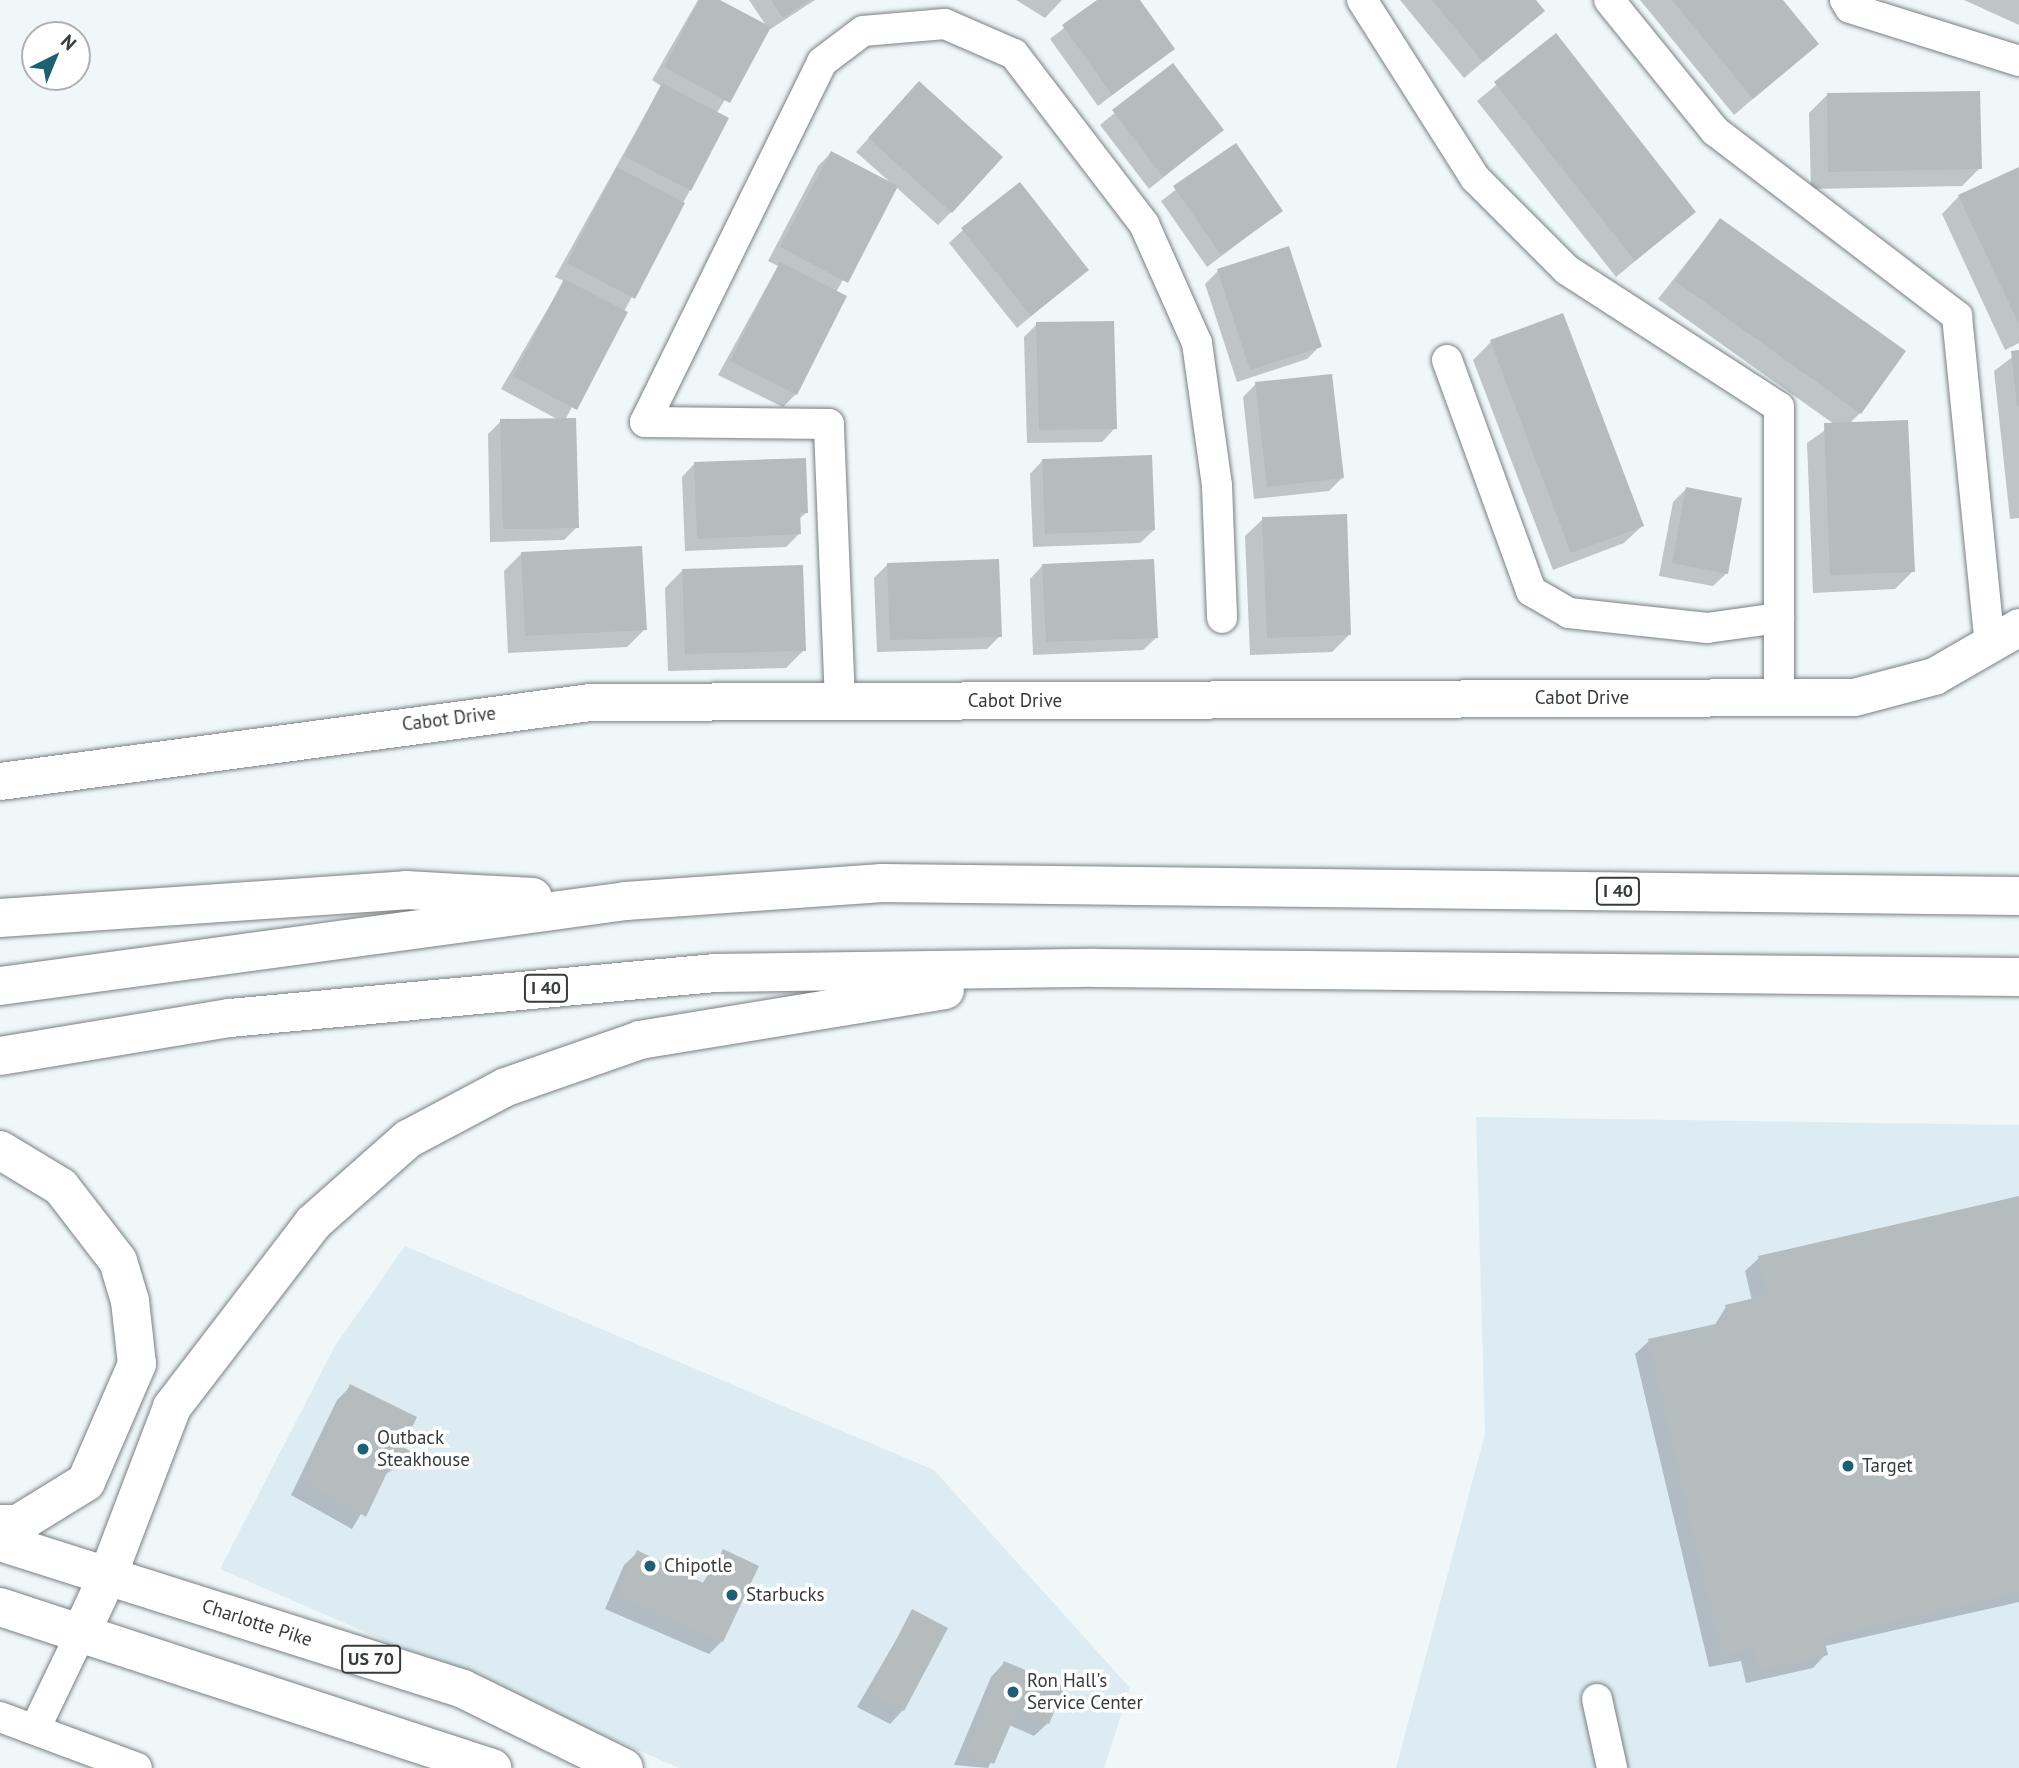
<!DOCTYPE html>
<style>
body{margin:0}
#map{position:relative;width:2019px;height:1768px;overflow:hidden;background:#eff7f9;font-family:"PT Sans",sans-serif}
div>[style]{position:absolute}
[style*='--x']{left:calc(var(--x)*1px);top:calc(var(--y)*1px);width:calc(var(--w)*1px);rotate:calc(var(--a)*1deg)}
.built>*{inset:0;background:#ddecf2}
.shadow>*{inset:0;background:#0003}
.building>*{inset:0;background:#b5bcbe}
.roads{filter:drop-shadow(0 0 2px #7a8083) drop-shadow(0 0 2px #7a8083)}
.minor>*{height:30px;margin:-15px;padding:0 15px;transform-origin:15px;border-radius:15px;background:#fff}
.tertiary>*{height:37px;margin:-18.5px;padding:0 18.5px;transform-origin:18.5px;border-radius:18.5px;background:#fff}
.primary>*{height:38px;margin:-19px;padding:0 19px;transform-origin:19px;border-radius:19px;background:#fff}
.motorway>*{height:38px;margin:-19px;padding:0 19px;transform-origin:19px;border-radius:19px;background:#fff}
.dots>*{width:19px;height:19px;translate:-50% -50%;box-sizing:border-box;border:4px solid #fff;border-radius:50%}
span{translate:-50% -50%;white-space:nowrap;text-align:center;line-height:1.15;-webkit-text-stroke:7px #fff;paint-order:stroke}
.shield-label span{padding:2px 5px;background:#fff;border:2px solid;border-radius:5px;-webkit-text-stroke-width:0}
.shield-label{font-size:18px;color:#383b3c;font-weight:700}
.street-label{font-size:19px;color:#383b3c}
.poi-label{font-size:19px;color:#383b3c}
.left{translate:0 -50%;text-align:left}
.north{position:absolute;left:21px;top:21px;width:70px;height:70px;box-sizing:border-box;background:#fff;border:2px solid #afb1b1;border-radius:50%;rotate:43deg;font-size:19px;font-weight:700;line-height:28px;text-align:center;color:#383b3c}
.north::after{content:'';display:block;margin:auto;width:24px;height:32px;background:#1d5f73;clip-path:polygon(50% 0,100% 100%,50% 72%,0 100%)}
</style>
<div id="map">
<div class="built">
<div style="clip-path:polygon(1476px 1117px,2019px 1125px,2019px 1768px,1396px 1768px,1485px 1434px)"></div>
<div style="clip-path:polygon(405px 1246px,934px 1470px,1130px 1688px,1104px 1768px,679px 1768px,220px 1569px,335px 1346px)"></div>
</div>
<div class="shadow">
<div style="clip-path:polygon(698px 0,717px 0,767px 27px,749px 0,815px 0,769px 30px,716px 114px,690px 190px,565px 420px,577px 527px,564px 540px,490px 542px,488px 434px,501px 421px,559px 420px,501px 389px,564px 281px,555px 277px,661px 86px,652px 80px)"></div>
<div style="clip-path:polygon(1016px 0,1062px 0,1045px 18px)"></div>
<div style="clip-path:polygon(1100px 0,1138px 0,1173px 49px,1098px 106px,1050px 39px)"></div>
<div style="clip-path:polygon(1400px 0,1534px 0,1543px 11px,1464px 78px)"></div>
<div style="clip-path:polygon(1640px 0,1781px 0,1817px 44px,1734px 115px)"></div>
<div style="clip-path:polygon(1964px 0,2019px 0,2019px 25px)"></div>
<div style="clip-path:polygon(1555px 36px,1694px 212px,1616px 277px,1477px 101px)"></div>
<div style="clip-path:polygon(1173px 65px,1222px 130px,1149px 189px,1100px 125px)"></div>
<div style="clip-path:polygon(1827px 95px,1980px 168px,1962px 186px,1811px 189px,1809px 113px)"></div>
<div style="clip-path:polygon(906px 97px,951px 212px,938px 225px,896px 187px,836px 292px,796px 394px,783px 407px,718px 375px,778px 266px,768px 261px,818px 166px,831px 153px,891px 183px,856px 152px)"></div>
<div style="clip-path:polygon(1235px 145px,1281px 211px,1207px 267px,1161px 201px)"></div>
<div style="clip-path:polygon(2019px 169px,2019px 343px,2005px 350px,1942px 214px,1959px 196px)"></div>
<div style="clip-path:polygon(1720px 220px,1860px 413px,1849px 424px,1913px 571px,1895px 589px,1813px 593px,1807px 443px,1834px 424px,1658px 299px)"></div>
<div style="clip-path:polygon(963px 230px,1087px 269px,1017px 328px,949px 243px)"></div>
<div style="clip-path:polygon(1218px 271px,1320px 346px,1307px 359px,1237px 382px,1205px 284px)"></div>
<div style="clip-path:polygon(1037px 324px,1115px 428px,1102px 442px,1027px 443px,1024px 337px)"></div>
<div style="clip-path:polygon(1491px 342px,1642px 526px,1624px 543px,1553px 570px,1473px 360px)"></div>
<div style="clip-path:polygon(2019px 352px,2019px 518px,2010px 519px,1994px 371px)"></div>
<div style="clip-path:polygon(1256px 384px,1342px 478px,1329px 491px,1254px 499px,1243px 397px)"></div>
<div style="clip-path:polygon(1043px 460px,1154px 530px,1140px 543px,1033px 547px,1030px 474px)"></div>
<div style="clip-path:polygon(695px 463px,807px 512px,798px 520px,799px 534px,786px 547px,685px 551px,682px 477px)"></div>
<div style="clip-path:polygon(1686px 489px,1727px 573px,1713px 586px,1659px 576px,1673px 502px)"></div>
<div style="clip-path:polygon(1263px 519px,1350px 634px,1332px 652px,1250px 655px,1245px 536px)"></div>
<div style="clip-path:polygon(521px 554px,645px 629px,627px 647px,508px 653px,504px 571px)"></div>
<div style="clip-path:polygon(888px 564px,1000px 636px,987px 649px,877px 652px,874px 578px)"></div>
<div style="clip-path:polygon(1043px 565px,1157px 637px,1143px 650px,1033px 655px,1030px 579px)"></div>
<div style="clip-path:polygon(683px 570px,804px 650px,786px 668px,668px 671px,665px 588px)"></div>
<div style="clip-path:polygon(2019px 1197px,2019px 1602px,1825px 1646px,1826px 1654px,1813px 1668px,1746px 1683px,1741px 1661px,1709px 1667px,1635px 1354px,1649px 1341px,1714px 1326px,1726px 1307px,1752px 1301px,1745px 1271px,1759px 1258px)"></div>
<div style="clip-path:polygon(351px 1386px,400px 1448px,402px 1464px,384px 1475px,352px 1529px,291px 1495px,337px 1400px)"></div>
<div style="clip-path:polygon(723px 1551px,722px 1641px,709px 1654px,605px 1609px,624px 1565px,638px 1552px,702px 1584px)"></div>
<div style="clip-path:polygon(913px 1611px,903px 1710px,890px 1724px,857px 1707px)"></div>
<div style="clip-path:polygon(1004px 1663px,1048px 1723px,1034px 1736px,1009px 1725px,988px 1768px,954px 1765px,991px 1677px)"></div>
</div>
<div class="building">
<div style="clip-path:polygon(699px 0,720px 0,771px 27px,730px 103px,664px 67px)"></div>
<div style="clip-path:polygon(771px 0,810px 0,783px 18px)"></div>
<div style="clip-path:polygon(1097px 0,1140px 0,1175px 49px,1112px 95px,1062px 25px)"></div>
<div style="clip-path:polygon(1432px 0,1536px 0,1545px 11px,1483px 62px)"></div>
<div style="clip-path:polygon(1672px 0,1783px 0,1819px 44px,1753px 99px)"></div>
<div style="clip-path:polygon(1556px 33px,1696px 212px,1635px 261px,1494px 82px)"></div>
<div style="clip-path:polygon(1173px 63px,1224px 130px,1163px 177px,1112px 110px)"></div>
<div style="clip-path:polygon(919px 81px,1003px 157px,952px 213px,868px 138px)"></div>
<div style="clip-path:polygon(662px 83px,729px 118px,691px 191px,624px 156px)"></div>
<div style="clip-path:polygon(1980px 91px,1982px 169px,1828px 172px,1827px 93px)"></div>
<div style="clip-path:polygon(1236px 143px,1283px 211px,1221px 255px,1173px 186px)"></div>
<div style="clip-path:polygon(831px 151px,898px 186px,848px 283px,780px 247px)"></div>
<div style="clip-path:polygon(617px 167px,685px 203px,635px 299px,567px 263px)"></div>
<div style="clip-path:polygon(2019px 167px,2019px 324px,1958px 195px)"></div>
<div style="clip-path:polygon(1020px 182px,1089px 270px,1031px 316px,961px 228px)"></div>
<div style="clip-path:polygon(1720px 218px,1906px 351px,1861px 414px,1675px 281px)"></div>
<div style="clip-path:polygon(1289px 246px,1322px 347px,1250px 370px,1217px 269px)"></div>
<div style="clip-path:polygon(780px 262px,847px 296px,797px 395px,730px 361px)"></div>
<div style="clip-path:polygon(564px 279px,628px 312px,577px 410px,513px 376px)"></div>
<div style="clip-path:polygon(1563px 313px,1644px 526px,1571px 553px,1490px 340px)"></div>
<div style="clip-path:polygon(1114px 321px,1117px 429px,1039px 430px,1036px 322px)"></div>
<div style="clip-path:polygon(2019px 350px,2019px 406px,2017px 406px,2011px 351px)"></div>
<div style="clip-path:polygon(1332px 374px,1344px 478px,1267px 487px,1255px 382px)"></div>
<div style="clip-path:polygon(576px 418px,579px 528px,503px 529px,500px 419px)"></div>
<div style="clip-path:polygon(1908px 420px,1915px 572px,1830px 575px,1824px 423px)"></div>
<div style="clip-path:polygon(1152px 455px,1155px 530px,1045px 534px,1042px 459px)"></div>
<div style="clip-path:polygon(806px 458px,808px 513px,800px 513px,801px 534px,697px 539px,694px 462px)"></div>
<div style="clip-path:polygon(1686px 487px,1742px 498px,1728px 574px,1672px 563px)"></div>
<div style="clip-path:polygon(1347px 514px,1351px 635px,1267px 638px,1262px 517px)"></div>
<div style="clip-path:polygon(642px 546px,647px 630px,525px 636px,521px 552px)"></div>
<div style="clip-path:polygon(999px 559px,1002px 637px,890px 640px,887px 563px)"></div>
<div style="clip-path:polygon(1154px 559px,1158px 638px,1046px 642px,1042px 564px)"></div>
<div style="clip-path:polygon(803px 565px,806px 651px,685px 654px,682px 569px)"></div>
<div style="clip-path:polygon(2019px 1196px,2019px 1592px,1824px 1637px,1828px 1655px,1759px 1671px,1754px 1648px,1722px 1655px,1648px 1339px,1729px 1321px,1725px 1305px,1767px 1295px,1758px 1256px)"></div>
<div style="clip-path:polygon(350px 1384px,417px 1417px,403px 1447px,410px 1451px,403px 1465px,393px 1460px,366px 1517px,304px 1481px)"></div>
<div style="clip-path:polygon(723px 1549px,759px 1566px,723px 1642px,617px 1595px,637px 1550px,707px 1585px)"></div>
<div style="clip-path:polygon(912px 1609px,948px 1628px,904px 1711px,869px 1693px)"></div>
<div style="clip-path:polygon(1004px 1661px,1065px 1687px,1049px 1724px,1017px 1710px,994px 1764px,966px 1752px)"></div>
</div>
<div class="roads">
<div class="minor">
<div style="--x:1362;--y:0;--w:211;--a:57.6"></div>
<div style="--x:1475;--y:178;--w:130;--a:45"></div>
<div style="--x:1567;--y:270;--w:252;--a:32.9"></div>
<div style="--x:1779;--y:407;--w:290;--a:90"></div>
<div style="--x:1609;--y:0;--w:169;--a:51"></div>
<div style="--x:1715;--y:131;--w:305;--a:37.4"></div>
<div style="--x:1957;--y:316;--w:330;--a:84.3"></div>
<div style="--x:1845;--y:0;--w:9;--a:58"></div>
<div style="--x:1850;--y:8;--w:177;--a:17.4"></div>
<div style="--x:1447;--y:360;--w:246;--a:70"></div>
<div style="--x:1531;--y:591;--w:44;--a:30.1"></div>
<div style="--x:1569;--y:613;--w:139;--a:6.2"></div>
<div style="--x:1707;--y:628;--w:73;--a:-7.9"></div>
<div style="--x:840;--y:702;--w:278;--a:-92.3"></div>
<div style="--x:829;--y:424;--w:184;--a:-179.4"></div>
<div style="--x:645;--y:422;--w:401;--a:-63.8"></div>
<div style="--x:822;--y:62;--w:51;--a:-37.1"></div>
<div style="--x:863;--y:31;--w:82;--a:-4.9"></div>
<div style="--x:945;--y:24;--w:75;--a:23.5"></div>
<div style="--x:1014;--y:54;--w:214;--a:52.6"></div>
<div style="--x:1144;--y:224;--w:130;--a:66"></div>
<div style="--x:1197;--y:343;--w:144;--a:82"></div>
<div style="--x:1217;--y:486;--w:132;--a:87.8"></div>
<div style="--x:1597;--y:1699;--w:71;--a:77.7"></div>
<div style="--x:0;--y:1717;--w:146;--a:20.4"></div>
<div style="--x:35;--y:1729;--w:106;--a:-64.4"></div>
</div>
<div class="tertiary">
<div style="--x:0;--y:781;--w:595;--a:-7.63"></div>
<div style="--x:590;--y:702;--w:1264;--a:-0.23"></div>
<div style="--x:1854;--y:697;--w:83;--a:-14.7"></div>
<div style="--x:1934;--y:676;--w:98;--a:-30"></div>
</div>
<div class="primary">
<div style="--x:0;--y:1542;--w:486;--a:17.6"></div>
<div style="--x:463;--y:1689;--w:179;--a:26.1"></div>
<div style="--x:0;--y:1607;--w:518;--a:18.12"></div>
<div style="--x:81;--y:1633;--w:64;--a:-65"></div>
</div>
<div class="motorway">
<div style="--x:0;--y:918;--w:407;--a:-3.9"></div>
<div style="--x:406;--y:890;--w:127;--a:3.2"></div>
<div style="--x:0;--y:986;--w:632;--a:-7.73"></div>
<div style="--x:626;--y:901;--w:257;--a:-4"></div>
<div style="--x:882;--y:883;--w:1137;--a:0.66"></div>
<div style="--x:0;--y:1056;--w:233;--a:-9.4"></div>
<div style="--x:230;--y:1018;--w:486;--a:-5.3"></div>
<div style="--x:714;--y:973;--w:381;--a:-0.8"></div>
<div style="--x:1095;--y:968;--w:924;--a:0.56"></div>
<div style="--x:0;--y:1150;--w:71;--a:31.2"></div>
<div style="--x:61;--y:1187;--w:93;--a:52.4"></div>
<div style="--x:118;--y:1261;--w:42;--a:73.3"></div>
<div style="--x:130;--y:1301;--w:63;--a:83.7"></div>
<div style="--x:137;--y:1364;--w:129;--a:113.4"></div>
<div style="--x:86;--y:1482;--w:80;--a:148.3"></div>
<div style="--x:18;--y:1524;--w:18;--a:180"></div>
<div style="--x:108;--y:1575;--w:180;--a:-69.1"></div>
<div style="--x:172;--y:1407;--w:232;--a:-52.5"></div>
<div style="--x:313;--y:1223;--w:127;--a:-41.5"></div>
<div style="--x:408;--y:1139;--w:111;--a:-28"></div>
<div style="--x:506;--y:1087;--w:142;--a:-19.3"></div>
<div style="--x:640;--y:1040;--w:309;--a:-9.3"></div>
</div>
</div>
<div class="dots">
<div style="left:363px;top:1449px;background:#1d5f73"></div>
<div style="left:1848px;top:1466px;background:#1d5f73"></div>
<div style="left:650px;top:1566px;background:#1d5f73"></div>
<div style="left:732px;top:1595px;background:#1d5f73"></div>
<div style="left:1013px;top:1692px;background:#1d5f73"></div>
</div>
<div class="shield-label">
<span style="left:1618px;top:891px">I 40</span>
<span style="left:546px;top:988px">I 40</span>
<span style="left:371px;top:1659px">US 70</span>
</div>
<div class="street-label">
<span style="left:1582px;top:698px">Cabot Drive</span>
<span style="left:1015px;top:701px">Cabot Drive</span>
<span style="left:449px;top:719px;rotate:-7deg">Cabot Drive</span>
<span style="left:257px;top:1623px;rotate:18deg">Charlotte Pike</span>
</div>
<div class="poi-label">
<span class="left" style="left:377px;top:1449px">Outback<br>Steakhouse</span>
<span class="left" style="left:1862px;top:1466px">Target</span>
<span class="left" style="left:664px;top:1566px">Chipotle</span>
<span class="left" style="left:746px;top:1595px">Starbucks</span>
<span class="left" style="left:1027px;top:1692px">Ron Hall's<br>Service Center</span>
</div>
<div class="north">N</div>
</div>
